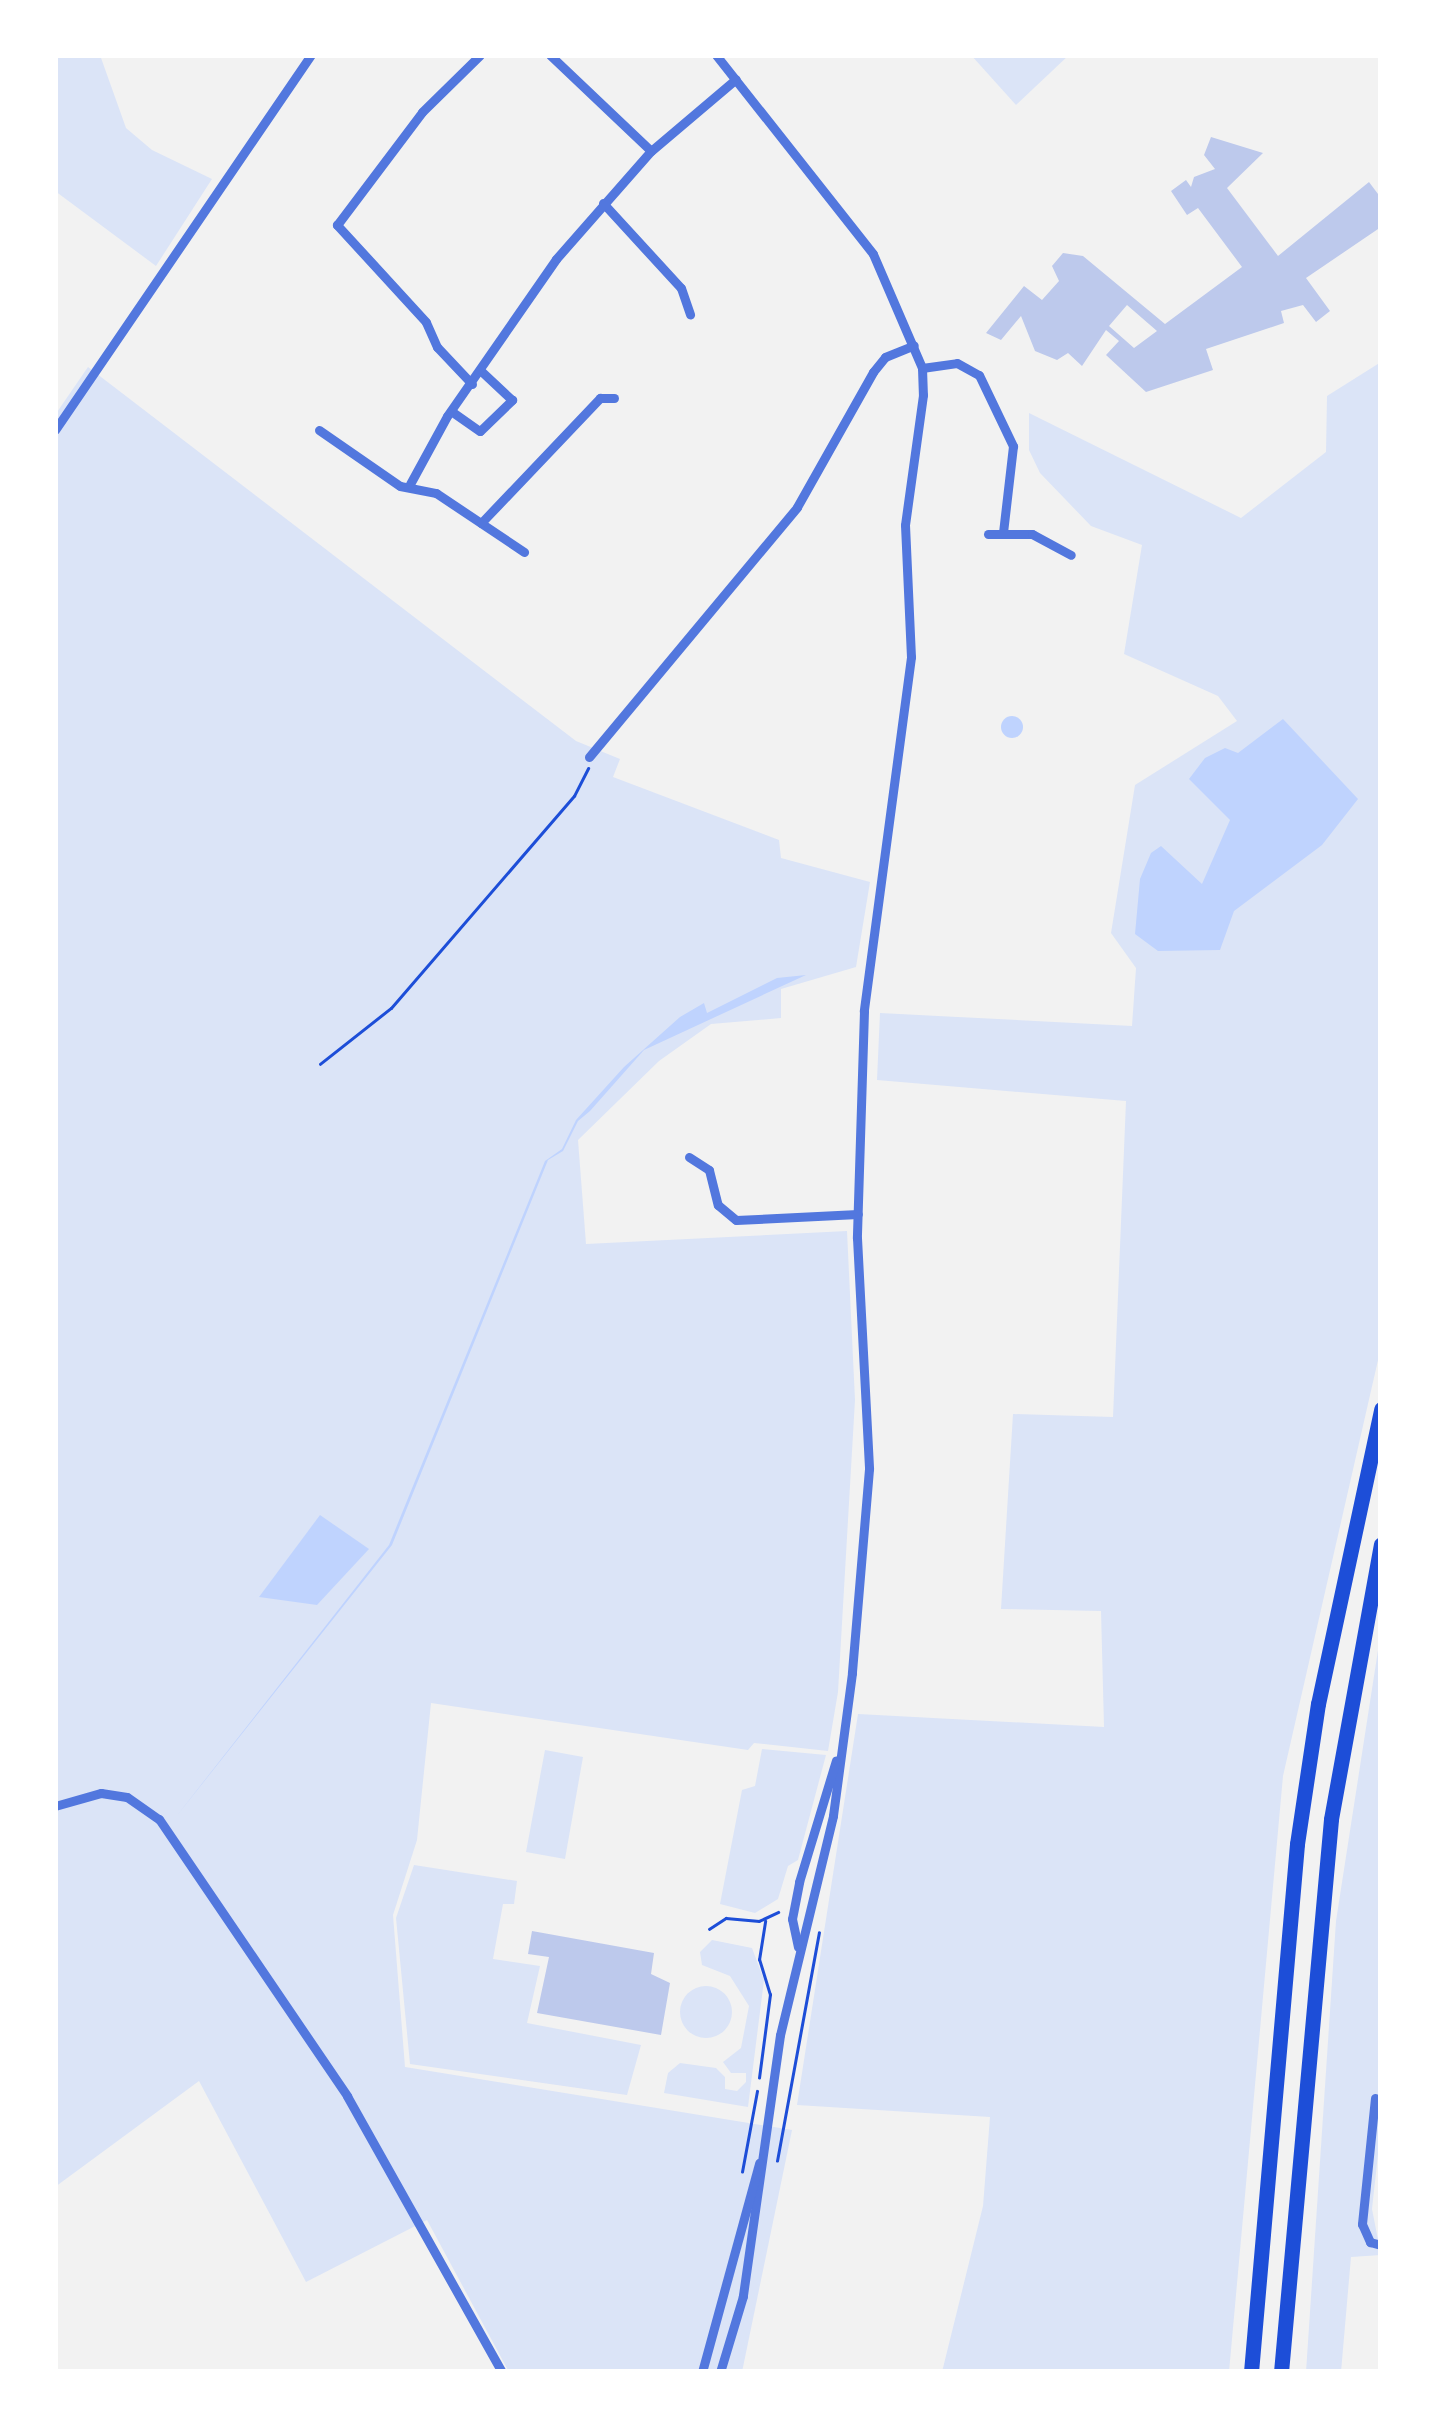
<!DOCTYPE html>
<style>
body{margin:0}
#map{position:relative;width:1436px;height:2427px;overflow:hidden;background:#f2f2f2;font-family:"Libre Baskerville",serif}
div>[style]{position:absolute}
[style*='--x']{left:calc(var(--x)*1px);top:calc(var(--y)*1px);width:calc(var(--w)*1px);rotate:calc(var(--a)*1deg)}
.green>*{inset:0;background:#dbe4f7}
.round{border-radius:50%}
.water>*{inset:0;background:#bfd3fe}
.building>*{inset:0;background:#bdc9ec}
.path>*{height:2.5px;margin:-1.25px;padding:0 1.25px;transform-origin:1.25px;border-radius:1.25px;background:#1d4ed8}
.minor>*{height:9px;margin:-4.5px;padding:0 4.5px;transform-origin:4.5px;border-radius:4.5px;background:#5277de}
.trunk>*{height:15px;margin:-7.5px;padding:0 7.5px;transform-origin:7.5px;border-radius:7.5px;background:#1d4ed8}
span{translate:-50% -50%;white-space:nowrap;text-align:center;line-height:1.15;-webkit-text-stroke:10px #fff;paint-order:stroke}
.frame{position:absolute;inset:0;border:58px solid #fff;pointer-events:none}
</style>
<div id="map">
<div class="green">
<div style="clip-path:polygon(55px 55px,100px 55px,126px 128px,152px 150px,212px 179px,156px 266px,55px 191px)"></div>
<div style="clip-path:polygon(971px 55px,1069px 55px,1016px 105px)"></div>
<div style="clip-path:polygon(1381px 362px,1381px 1347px,1283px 1776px,1229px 2372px,942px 2372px,983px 2206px,990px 2117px,797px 2105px,858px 1714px,1104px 1727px,1101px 1611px,1001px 1609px,1013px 1414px,1113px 1417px,1126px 1101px,877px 1080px,880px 1013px,1132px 1026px,1136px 968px,1111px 933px,1135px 785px,1237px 721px,1218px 696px,1124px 654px,1142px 545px,1091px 526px,1040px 473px,1029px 450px,1029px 413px,1241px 518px,1326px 452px,1327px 396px)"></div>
<div style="clip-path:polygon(88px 367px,576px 741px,620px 759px,613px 777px,779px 840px,781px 858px,870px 882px,856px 967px,781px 989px,781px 1018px,711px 1024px,659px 1061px,578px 1140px,586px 1244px,847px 1231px,855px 1400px,838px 1692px,828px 1751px,754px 1743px,748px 1750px,431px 1703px,417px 1840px,393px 1915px,405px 2067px,792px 2130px,742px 2372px,509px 2372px,427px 2220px,306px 2282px,199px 2081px,55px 2187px,55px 415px)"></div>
<div style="clip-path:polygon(1381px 1631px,1381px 2127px,1372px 2209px,1381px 2255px,1351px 2257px,1341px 2372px,1306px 2372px,1336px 1921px)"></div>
<div style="clip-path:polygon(762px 1749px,826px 1755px,798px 1860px,788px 1866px,778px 1899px,755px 1913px,720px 1904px,742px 1790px,755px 1786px)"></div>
<div style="clip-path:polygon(545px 1750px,583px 1757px,565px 1859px,526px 1852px)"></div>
<div style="clip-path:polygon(414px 1865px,517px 1881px,514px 1904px,503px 1904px,493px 1959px,540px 1966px,527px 2023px,641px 2045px,627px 2095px,410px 2064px,396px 1918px)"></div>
<div style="clip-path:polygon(712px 1940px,752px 1948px,764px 1980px,748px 2107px,664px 2093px,668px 2073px,680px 2063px,716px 2068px,725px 2077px,725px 2089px,737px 2091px,746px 2082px,746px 2073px,731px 2073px,723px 2062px,741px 2048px,749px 2006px,730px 1976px,702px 1965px,700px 1952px)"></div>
<div class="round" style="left:680px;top:1986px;width:52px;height:52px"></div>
</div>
<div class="water">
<div class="round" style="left:1001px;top:716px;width:22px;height:22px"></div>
<div style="clip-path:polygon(1283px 719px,1358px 799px,1322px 845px,1234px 911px,1220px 950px,1158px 951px,1135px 934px,1140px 879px,1151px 853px,1161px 846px,1202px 884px,1230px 820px,1189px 779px,1205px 758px,1225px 748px,1238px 753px)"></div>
<div style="clip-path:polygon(806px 975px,644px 1050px,590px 1111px,578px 1121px,563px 1151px,548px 1160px,392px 1545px,175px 1818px,389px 1545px,545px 1161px,562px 1149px,576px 1120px,624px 1067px,680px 1017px,704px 1003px,707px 1013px,777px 978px)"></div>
<div style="clip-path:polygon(320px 1515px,369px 1549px,317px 1605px,259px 1597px)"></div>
</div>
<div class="building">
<div style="clip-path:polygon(evenodd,1211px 137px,1263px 153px,1227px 188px,1278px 256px,1369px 182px,1381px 198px,1381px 227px,1306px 278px,1330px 311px,1316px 322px,1303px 305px,1281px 311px,1284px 323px,1206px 349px,1213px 370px,1146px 392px,1106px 355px,1119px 341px,1106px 330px,1082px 366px,1068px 353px,1057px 360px,1035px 351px,1021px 316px,1001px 340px,986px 333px,1024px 286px,1042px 300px,1059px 281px,1052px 266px,1063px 253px,1083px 256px,1165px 324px,1242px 267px,1198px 208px,1187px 215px,1171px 191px,1186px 180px,1191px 187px,1194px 177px,1215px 169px,1204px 155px,1211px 137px,1127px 305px,1157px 331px,1134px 348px,1109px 326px,1127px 305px)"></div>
<div style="clip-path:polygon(532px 1931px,654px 1953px,651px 1974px,670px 1983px,661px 2035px,537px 2013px,549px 1957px,528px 1954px)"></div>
</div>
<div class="path">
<div style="--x:320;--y:1064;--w:90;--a:-38.3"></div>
<div style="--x:391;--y:1008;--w:280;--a:-49.2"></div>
<div style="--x:574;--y:796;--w:31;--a:-63"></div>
<div style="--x:709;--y:1929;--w:20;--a:-33"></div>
<div style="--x:726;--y:1918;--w:33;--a:5"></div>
<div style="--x:759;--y:1921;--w:21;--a:-25"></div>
<div style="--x:759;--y:2078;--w:84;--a:-82.5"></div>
<div style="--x:770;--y:1995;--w:37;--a:-107"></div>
<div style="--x:759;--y:1960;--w:39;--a:-81"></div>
<div style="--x:777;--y:2161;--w:232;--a:-79.6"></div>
<div style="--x:742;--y:2172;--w:82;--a:-79.5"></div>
</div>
<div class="minor">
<div style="--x:550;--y:55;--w:139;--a:43.5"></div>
<div style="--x:716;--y:55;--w:253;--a:51.7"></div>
<div style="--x:873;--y:254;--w:124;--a:66.7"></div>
<div style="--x:922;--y:368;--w:27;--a:88"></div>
<div style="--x:923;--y:395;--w:131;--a:97.9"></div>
<div style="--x:905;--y:525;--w:132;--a:87.4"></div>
<div style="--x:911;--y:657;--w:357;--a:97.6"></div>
<div style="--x:864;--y:1011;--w:227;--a:91.8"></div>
<div style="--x:857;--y:1238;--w:231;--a:87"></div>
<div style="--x:869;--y:1469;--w:205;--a:94.8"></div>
<div style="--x:852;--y:1673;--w:144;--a:97.6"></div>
<div style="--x:833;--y:1816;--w:225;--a:103.6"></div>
<div style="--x:780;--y:2035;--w:264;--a:98.1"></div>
<div style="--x:743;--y:2296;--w:79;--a:106.8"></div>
<div style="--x:603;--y:203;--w:115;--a:47.5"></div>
<div style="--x:681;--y:288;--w:28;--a:71"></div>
<div style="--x:922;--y:368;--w:35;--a:-8"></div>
<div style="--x:957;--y:363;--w:25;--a:29"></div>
<div style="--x:979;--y:375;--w:79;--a:64.4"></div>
<div style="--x:1013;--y:446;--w:87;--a:96.6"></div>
<div style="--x:472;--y:384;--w:51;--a:-133.4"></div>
<div style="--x:437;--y:347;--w:27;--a:-114"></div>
<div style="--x:426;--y:322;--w:132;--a:-132.5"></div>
<div style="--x:337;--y:225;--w:141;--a:-53"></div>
<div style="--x:422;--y:112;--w:81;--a:-44.5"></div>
<div style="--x:451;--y:411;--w:35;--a:35"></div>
<div style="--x:480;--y:431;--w:45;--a:-44.1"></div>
<div style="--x:512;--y:400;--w:42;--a:-136.9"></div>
<div style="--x:55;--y:430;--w:454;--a:-55.7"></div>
<div style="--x:319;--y:430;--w:98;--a:34.7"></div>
<div style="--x:400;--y:486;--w:37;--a:11"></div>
<div style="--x:436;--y:493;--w:106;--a:33.8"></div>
<div style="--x:410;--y:484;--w:77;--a:-61.4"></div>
<div style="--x:447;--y:416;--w:191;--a:-55.2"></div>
<div style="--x:556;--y:259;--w:144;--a:-48.7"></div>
<div style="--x:651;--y:151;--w:111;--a:-40.3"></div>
<div style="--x:481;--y:523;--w:173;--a:-46.4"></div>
<div style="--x:600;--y:398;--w:14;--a:0"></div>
<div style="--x:988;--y:534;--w:44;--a:0"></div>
<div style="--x:1032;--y:534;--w:44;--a:28.3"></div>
<div style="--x:589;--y:757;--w:325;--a:-50.2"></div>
<div style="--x:797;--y:507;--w:155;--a:-60.6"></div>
<div style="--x:873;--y:372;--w:19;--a:-51"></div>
<div style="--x:885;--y:357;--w:31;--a:-22"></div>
<div style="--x:689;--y:1157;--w:24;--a:33"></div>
<div style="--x:709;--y:1170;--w:36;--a:76"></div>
<div style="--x:718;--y:1205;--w:23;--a:40"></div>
<div style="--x:736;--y:1220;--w:122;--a:-2.8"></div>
<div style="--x:55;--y:1806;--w:48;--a:-15.8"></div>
<div style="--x:101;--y:1793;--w:26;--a:9"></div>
<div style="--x:127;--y:1797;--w:39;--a:35"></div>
<div style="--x:159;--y:1819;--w:335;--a:55.8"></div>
<div style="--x:347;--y:2096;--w:317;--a:60.7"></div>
<div style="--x:798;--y:1947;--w:29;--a:-102"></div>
<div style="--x:792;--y:1919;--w:38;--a:-79"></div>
<div style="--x:799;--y:1882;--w:127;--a:-73.1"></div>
<div style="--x:1375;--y:2098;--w:127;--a:95.9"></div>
<div style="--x:1362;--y:2224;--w:20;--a:66"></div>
<div style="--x:1370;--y:2242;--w:11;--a:15"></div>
<div style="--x:702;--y:2372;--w:217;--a:-74.7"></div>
</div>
<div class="trunk">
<div style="--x:1251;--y:2372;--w:530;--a:-85.02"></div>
<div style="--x:1297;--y:1844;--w:142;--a:-81.5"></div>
<div style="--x:1318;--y:1704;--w:302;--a:-77.9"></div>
<div style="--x:1281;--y:2372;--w:555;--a:-84.83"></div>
<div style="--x:1331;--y:1819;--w:279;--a:-79.7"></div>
</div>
<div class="frame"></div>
</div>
